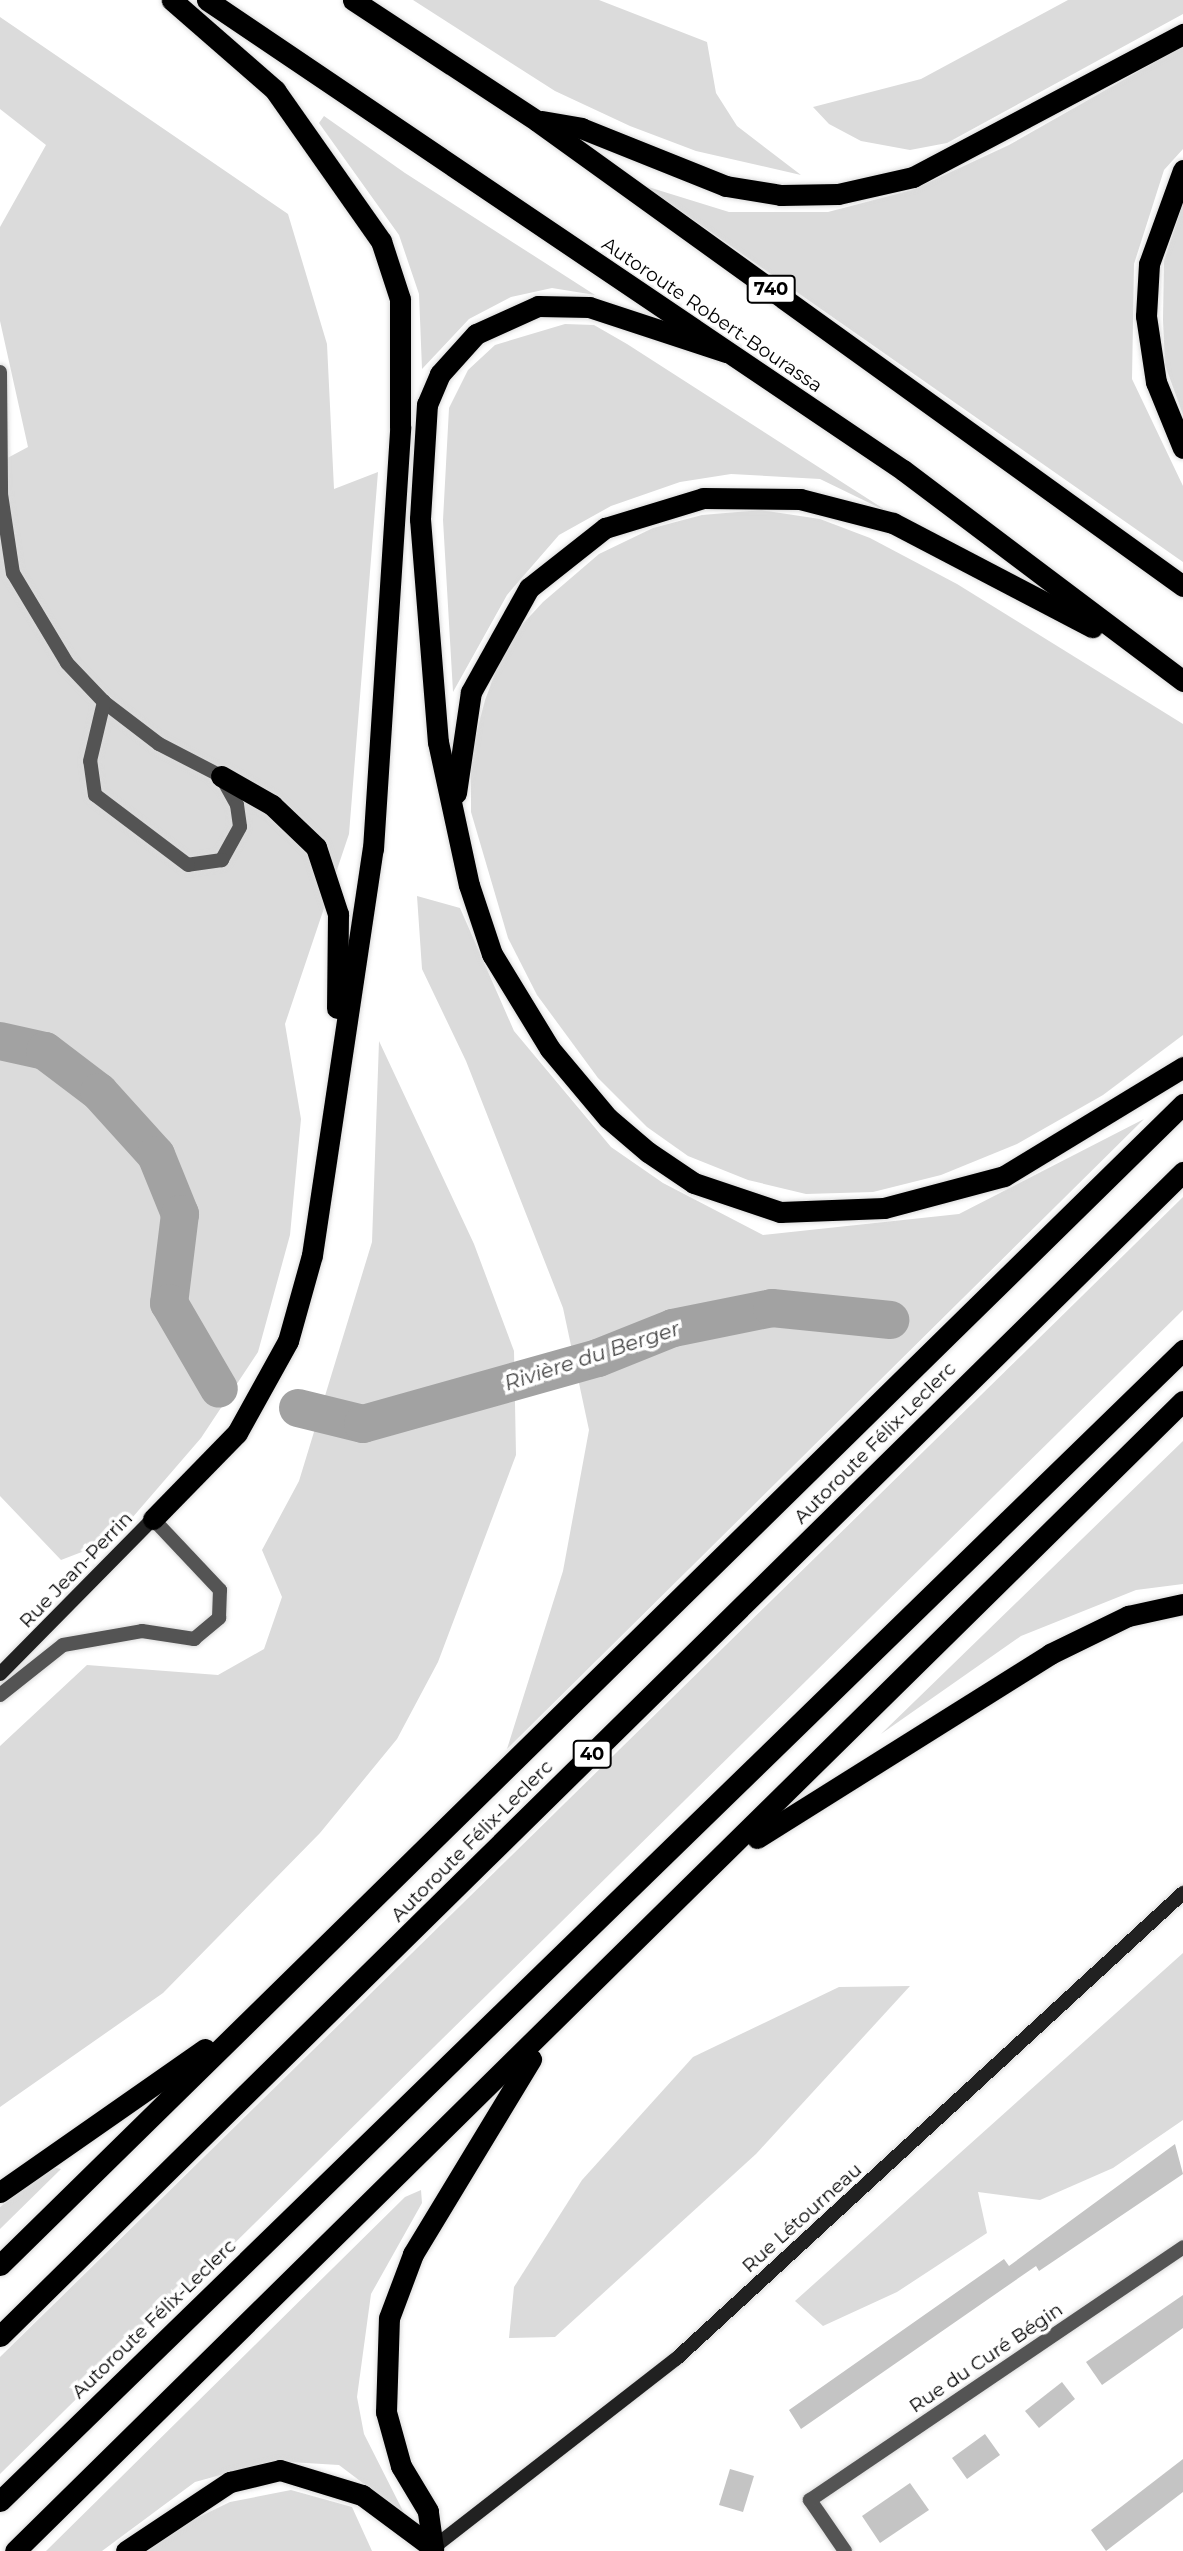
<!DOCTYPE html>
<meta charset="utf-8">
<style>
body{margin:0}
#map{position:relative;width:1183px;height:2551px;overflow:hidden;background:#fff;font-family:Montserrat,sans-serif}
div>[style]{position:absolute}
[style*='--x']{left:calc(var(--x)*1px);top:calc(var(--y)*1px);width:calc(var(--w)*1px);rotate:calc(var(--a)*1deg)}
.green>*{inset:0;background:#dbdbdb}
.river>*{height:38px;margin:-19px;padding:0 19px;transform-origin:19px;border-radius:19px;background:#a2a2a2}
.building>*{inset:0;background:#c4c4c4}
.roads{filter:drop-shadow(0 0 2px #dbdbdb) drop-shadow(0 0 2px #dbdbdb)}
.street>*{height:14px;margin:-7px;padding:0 7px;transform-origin:7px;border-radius:7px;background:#545454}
.secondary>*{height:14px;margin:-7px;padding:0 7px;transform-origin:7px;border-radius:7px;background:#212121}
.highway>*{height:21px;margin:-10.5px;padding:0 10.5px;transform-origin:10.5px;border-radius:10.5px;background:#000}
span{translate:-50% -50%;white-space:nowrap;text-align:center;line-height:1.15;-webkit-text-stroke:7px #fff;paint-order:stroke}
.shield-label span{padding:2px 5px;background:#fff;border:2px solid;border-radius:5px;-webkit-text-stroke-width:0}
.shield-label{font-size:18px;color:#000;font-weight:700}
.street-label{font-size:19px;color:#000}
.water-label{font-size:21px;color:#434343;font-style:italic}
</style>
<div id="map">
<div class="green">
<div style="clip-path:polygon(413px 0,599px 0,707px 42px,716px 93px,737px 126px,801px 175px,696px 151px,630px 126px,555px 91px)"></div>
<div style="clip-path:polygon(1068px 0,1183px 0,1183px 14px,947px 143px,910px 150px,861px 141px,829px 124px,813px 107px,921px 79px)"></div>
<div style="clip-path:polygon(0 17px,288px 214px,327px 344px,334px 489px,378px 472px,349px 834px,285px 1024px,301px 1119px,290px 1235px,258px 1352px,201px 1438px,113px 1540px,61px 1560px,0 1496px,0 462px,28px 447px,0 321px,0 227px,46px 145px,0 109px)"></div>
<div style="clip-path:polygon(1183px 46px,1183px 149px,1164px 170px,1134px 264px,1132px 379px,1183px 486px,1183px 562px,645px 186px,729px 212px,828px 212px,912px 190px,1009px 145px)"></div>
<div style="clip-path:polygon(324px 116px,405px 173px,595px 295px,552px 288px,511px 297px,469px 319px,422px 369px,419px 294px,399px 235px,319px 123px)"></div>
<div style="clip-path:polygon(1183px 203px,1183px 415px,1165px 365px,1163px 320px,1164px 261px)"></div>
<div style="clip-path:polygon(565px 324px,594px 325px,627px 344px,890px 513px,820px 479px,731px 474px,680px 482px,611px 506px,559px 535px,507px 595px,453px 692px,443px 520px,449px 408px,468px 370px,495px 345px)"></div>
<div style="clip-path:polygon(761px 510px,820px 519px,870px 538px,957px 584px,1183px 724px,1183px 1035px,1103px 1095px,1017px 1144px,941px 1175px,873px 1192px,806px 1194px,748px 1180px,688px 1156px,647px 1127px,598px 1078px,537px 995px,508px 938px,471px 812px,471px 754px,485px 700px,507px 641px,543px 602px,599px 554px,653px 528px,702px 515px)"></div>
<div style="clip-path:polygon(417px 896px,460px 908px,514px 1031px,611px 1147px,663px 1183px,763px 1235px,959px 1214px,1144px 1119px,507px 1749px,563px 1571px,589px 1430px,563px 1308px,466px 1061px,422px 969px)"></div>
<div style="clip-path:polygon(379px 1041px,474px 1244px,514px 1351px,516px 1455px,438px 1662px,397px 1739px,320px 1833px,163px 1993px,0 2107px,0 1746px,87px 1665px,218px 1675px,264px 1649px,282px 1597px,262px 1550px,299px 1481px,372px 1242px)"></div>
<div style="clip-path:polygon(1183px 1197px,1183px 1310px,0 2474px,0 2357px)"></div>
<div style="clip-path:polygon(1183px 1441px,1183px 1584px,1136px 1590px,1021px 1636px,881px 1734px)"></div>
<div style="clip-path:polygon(1183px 1953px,1183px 2120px,1113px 2168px,1040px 2200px,978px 2192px,987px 2233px,897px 2292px,823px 2326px,795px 2301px)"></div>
<div style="clip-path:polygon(910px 1986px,756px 2154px,555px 2337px,509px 2338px,514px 2287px,582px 2180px,693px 2057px,839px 1987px)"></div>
<div style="clip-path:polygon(52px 2167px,61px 2169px,0 2229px,0 2207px)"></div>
<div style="clip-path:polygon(421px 2190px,422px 2203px,371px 2294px,357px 2397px,364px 2434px,405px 2515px,339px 2465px,272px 2461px,195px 2482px,102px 2551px,46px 2551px,405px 2197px)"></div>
<div style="clip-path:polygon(291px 2490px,352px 2507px,372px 2551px,146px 2551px,170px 2531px,230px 2502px)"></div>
</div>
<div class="river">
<div style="--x:0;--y:1041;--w:46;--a:12.5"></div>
<div style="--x:45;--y:1051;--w:68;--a:37.2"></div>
<div style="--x:99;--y:1092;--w:85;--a:47.9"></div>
<div style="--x:156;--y:1155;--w:64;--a:67.9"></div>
<div style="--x:180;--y:1214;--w:90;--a:97"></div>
<div style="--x:169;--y:1303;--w:99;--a:59.8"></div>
<div style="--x:298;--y:1408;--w:67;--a:13.8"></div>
<div style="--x:363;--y:1424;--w:244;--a:-15.7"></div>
<div style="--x:598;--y:1358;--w:81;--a:-21.8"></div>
<div style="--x:673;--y:1328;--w:101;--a:-11.4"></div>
<div style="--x:772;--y:1308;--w:119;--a:5.8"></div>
</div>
<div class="building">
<div style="clip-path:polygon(1175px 2144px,1183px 2174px,1039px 2271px,1036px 2266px,801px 2429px,789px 2410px,1004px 2259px,1009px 2266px)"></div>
<div style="clip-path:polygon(1183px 2295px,1183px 2328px,1102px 2385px,1086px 2362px)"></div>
<div style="clip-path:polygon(1062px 2382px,1075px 2399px,1039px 2428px,1025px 2411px)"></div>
<div style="clip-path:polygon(985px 2434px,1000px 2455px,967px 2479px,952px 2458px)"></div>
<div style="clip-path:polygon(1183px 2459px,1183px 2492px,1106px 2551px,1091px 2530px)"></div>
<div style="clip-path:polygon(730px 2469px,754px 2476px,743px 2512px,719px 2505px)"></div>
<div style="clip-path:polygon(910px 2483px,929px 2510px,880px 2543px,862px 2516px)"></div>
</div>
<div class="roads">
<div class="street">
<div style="--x:0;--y:372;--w:122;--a:89.5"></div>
<div style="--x:1;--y:494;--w:80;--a:81.4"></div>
<div style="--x:13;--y:573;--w:105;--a:59"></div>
<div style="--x:67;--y:663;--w:54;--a:46.5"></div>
<div style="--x:104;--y:702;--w:69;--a:37.4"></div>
<div style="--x:159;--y:744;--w:70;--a:27.3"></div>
<div style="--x:221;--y:776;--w:33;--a:61"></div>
<div style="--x:237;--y:805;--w:22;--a:82"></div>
<div style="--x:240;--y:827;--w:38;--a:119"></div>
<div style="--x:222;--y:860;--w:34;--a:172"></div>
<div style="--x:188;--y:865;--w:116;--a:-143"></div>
<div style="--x:95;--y:795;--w:34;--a:-98"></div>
<div style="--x:90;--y:761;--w:61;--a:-76.7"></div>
<div style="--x:0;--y:1695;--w:80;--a:-38.4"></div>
<div style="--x:63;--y:1645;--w:80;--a:-10"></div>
<div style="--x:142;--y:1631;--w:53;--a:8.7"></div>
<div style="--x:194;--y:1639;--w:33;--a:-40"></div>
<div style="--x:219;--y:1618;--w:28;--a:-88"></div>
<div style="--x:220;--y:1590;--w:98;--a:-133.3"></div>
<div style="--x:845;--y:2551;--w:62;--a:-124.5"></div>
<div style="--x:810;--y:2500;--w:451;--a:-34.1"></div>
</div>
<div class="secondary">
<div style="--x:0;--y:1674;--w:218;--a:-45.4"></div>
<div style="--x:429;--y:2551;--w:313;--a:-37.9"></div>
<div style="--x:676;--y:2359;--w:689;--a:-42.59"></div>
</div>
<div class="highway">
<div style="--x:207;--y:0;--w:840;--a:34.03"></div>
<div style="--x:903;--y:470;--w:351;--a:37"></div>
<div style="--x:353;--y:0;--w:220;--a:33.3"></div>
<div style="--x:537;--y:121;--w:796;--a:35.75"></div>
<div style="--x:542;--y:121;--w:40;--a:10"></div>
<div style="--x:581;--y:128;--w:156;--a:21.8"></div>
<div style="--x:726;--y:186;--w:56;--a:9.3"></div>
<div style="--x:781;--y:195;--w:57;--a:-1"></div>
<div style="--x:838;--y:194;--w:77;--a:-12.8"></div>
<div style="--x:913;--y:177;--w:306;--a:-27.9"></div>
<div style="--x:1183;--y:170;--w:100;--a:109.9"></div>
<div style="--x:1149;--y:264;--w:52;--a:93.3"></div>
<div style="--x:1146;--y:316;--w:67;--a:81.4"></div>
<div style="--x:1156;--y:382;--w:71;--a:67.8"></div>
<div style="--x:726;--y:352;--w:144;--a:-161.8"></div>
<div style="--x:589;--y:307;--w:51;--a:-178.9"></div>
<div style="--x:538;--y:306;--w:68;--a:155.7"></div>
<div style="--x:476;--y:334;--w:54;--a:132"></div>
<div style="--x:440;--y:374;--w:33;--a:113"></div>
<div style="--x:427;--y:404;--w:115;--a:93.5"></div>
<div style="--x:420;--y:519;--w:224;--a:85.4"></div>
<div style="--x:438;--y:742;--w:146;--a:77.8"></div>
<div style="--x:469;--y:885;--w:73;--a:71.6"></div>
<div style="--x:492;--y:954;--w:111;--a:58.6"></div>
<div style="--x:550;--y:1049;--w:90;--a:50"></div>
<div style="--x:608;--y:1118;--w:52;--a:40.4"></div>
<div style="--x:648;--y:1152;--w:55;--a:34"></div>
<div style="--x:694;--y:1183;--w:91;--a:18.6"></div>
<div style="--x:780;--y:1212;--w:104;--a:-2.2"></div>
<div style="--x:884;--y:1208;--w:124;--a:-14.9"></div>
<div style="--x:1004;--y:1176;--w:210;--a:-31.3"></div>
<div style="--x:221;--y:776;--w:59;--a:29.6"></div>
<div style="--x:272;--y:805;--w:61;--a:43.7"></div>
<div style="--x:316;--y:847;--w:71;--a:71.8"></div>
<div style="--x:338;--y:914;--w:94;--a:90.6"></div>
<div style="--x:456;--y:793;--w:102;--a:-81.6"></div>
<div style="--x:471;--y:692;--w:119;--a:-60.9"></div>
<div style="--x:529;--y:588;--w:97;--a:-38.3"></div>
<div style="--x:605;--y:528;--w:102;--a:-17"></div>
<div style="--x:703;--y:498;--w:97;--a:0.6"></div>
<div style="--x:800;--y:499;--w:96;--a:14.5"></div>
<div style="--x:893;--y:523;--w:225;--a:27.6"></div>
<div style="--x:153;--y:1519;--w:120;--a:-45.7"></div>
<div style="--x:237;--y:1433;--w:105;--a:-61"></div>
<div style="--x:288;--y:1341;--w:89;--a:-74.4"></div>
<div style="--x:312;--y:1255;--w:411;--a:-81.5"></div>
<div style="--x:373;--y:849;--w:423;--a:-86.3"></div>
<div style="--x:400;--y:427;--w:128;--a:-90"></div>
<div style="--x:400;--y:299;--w:61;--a:-108.1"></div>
<div style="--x:381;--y:241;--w:184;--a:-125.1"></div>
<div style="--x:275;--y:90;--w:137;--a:-138.9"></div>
<div style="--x:757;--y:1838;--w:346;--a:-32.1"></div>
<div style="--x:1050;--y:1654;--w:87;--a:-26"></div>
<div style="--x:1128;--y:1616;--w:56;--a:-12.3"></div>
<div style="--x:0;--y:2192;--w:250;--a:-34.9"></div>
<div style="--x:0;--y:2265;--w:1658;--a:-44.46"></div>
<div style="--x:0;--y:2336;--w:1660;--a:-44.54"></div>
<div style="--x:0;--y:2501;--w:1651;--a:-44.21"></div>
<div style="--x:433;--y:2548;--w:37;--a:-98"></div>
<div style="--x:428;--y:2511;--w:52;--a:-121"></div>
<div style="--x:401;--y:2466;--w:56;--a:-105.5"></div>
<div style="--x:386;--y:2412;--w:94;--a:-88.2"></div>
<div style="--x:389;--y:2318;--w:68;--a:-69.4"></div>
<div style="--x:413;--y:2254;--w:228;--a:-58.8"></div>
<div style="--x:15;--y:2551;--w:1639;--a:-44.56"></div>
<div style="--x:126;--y:2551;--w:125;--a:-33.6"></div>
<div style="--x:230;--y:2482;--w:51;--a:-13.5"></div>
<div style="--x:280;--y:2470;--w:86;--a:17"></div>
<div style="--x:362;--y:2495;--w:89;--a:36.7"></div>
</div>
</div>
<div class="shield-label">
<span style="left:771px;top:289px">740</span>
<span style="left:592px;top:1754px">40</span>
</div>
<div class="street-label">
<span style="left:712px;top:315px;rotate:34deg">Autoroute Robert-Bourassa</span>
<span style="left:875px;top:1443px;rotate:-45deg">Autoroute Félix-Leclerc</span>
<span style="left:76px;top:1570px;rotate:-46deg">Rue Jean-Perrin</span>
<span style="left:472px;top:1841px;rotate:-45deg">Autoroute Félix-Leclerc</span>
<span style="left:802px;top:2218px;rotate:-42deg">Rue Létourneau</span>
<span style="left:154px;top:2319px;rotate:-44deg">Autoroute Félix-Leclerc</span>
<span style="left:986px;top:2358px;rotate:-34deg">Rue du Curé Bégin</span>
</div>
<div class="water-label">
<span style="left:592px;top:1356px;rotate:-18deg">Rivière du Berger</span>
</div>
</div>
